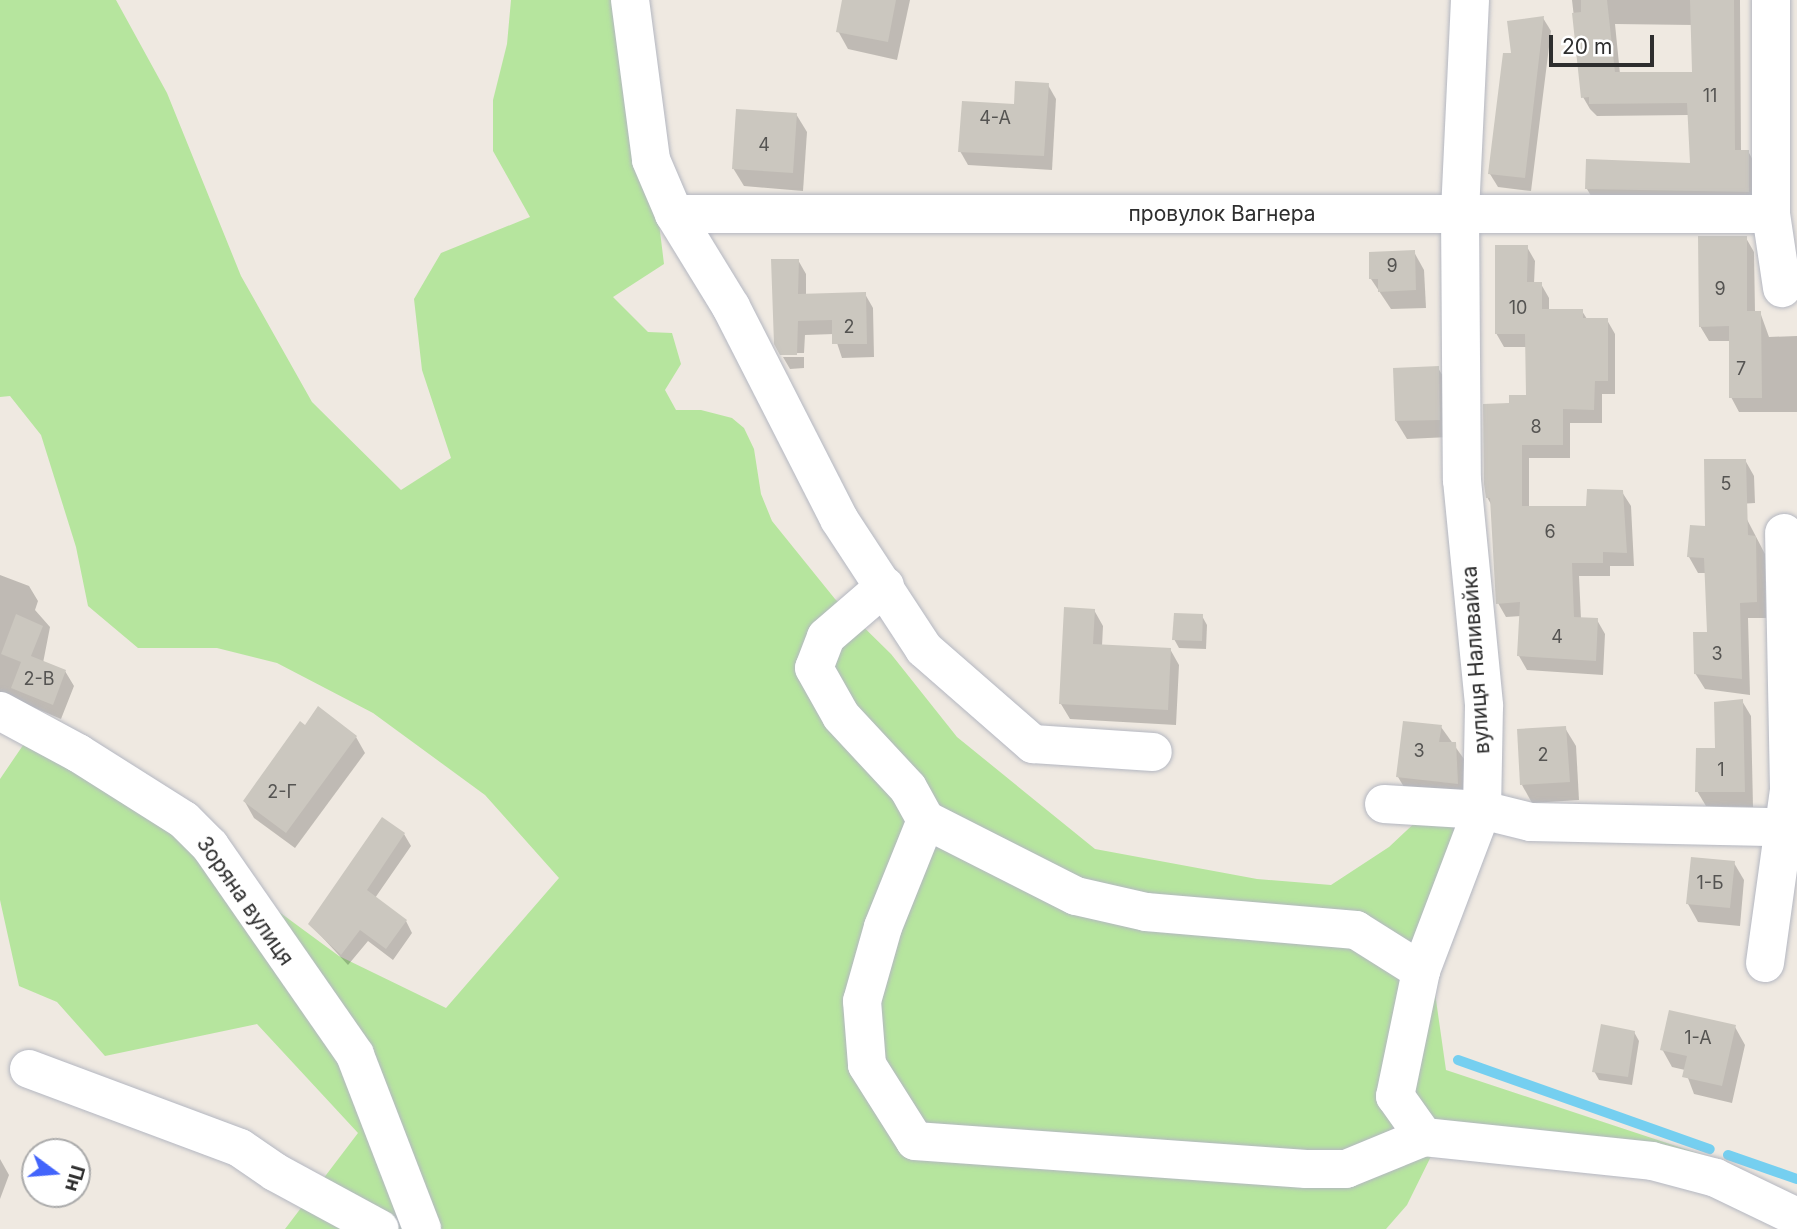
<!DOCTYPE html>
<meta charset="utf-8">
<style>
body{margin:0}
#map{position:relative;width:1797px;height:1229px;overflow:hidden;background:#efe9e1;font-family:Inter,sans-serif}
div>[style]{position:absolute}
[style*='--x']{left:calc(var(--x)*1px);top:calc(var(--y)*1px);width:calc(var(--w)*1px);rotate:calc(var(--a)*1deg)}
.green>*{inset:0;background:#b6e59e}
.shadow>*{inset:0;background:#0003}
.stream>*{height:10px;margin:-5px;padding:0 5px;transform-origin:5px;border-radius:5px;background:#75cff0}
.building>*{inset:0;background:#cbc7bf}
.roads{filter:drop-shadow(0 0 2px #b4b7c1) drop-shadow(0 0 2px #b4b7c1)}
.minor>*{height:38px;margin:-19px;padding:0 19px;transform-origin:19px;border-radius:19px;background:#fff}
span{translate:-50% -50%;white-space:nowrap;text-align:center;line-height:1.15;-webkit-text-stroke:5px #fff;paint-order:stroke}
.number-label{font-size:18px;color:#555452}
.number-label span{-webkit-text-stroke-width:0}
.street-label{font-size:21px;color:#2e2e2e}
.north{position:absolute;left:21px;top:1138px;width:70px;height:70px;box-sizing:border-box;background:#fff;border:2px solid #ababab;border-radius:50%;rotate:106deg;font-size:19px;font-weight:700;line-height:28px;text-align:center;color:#2e2e2e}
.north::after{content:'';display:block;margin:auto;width:24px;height:32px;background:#4264fb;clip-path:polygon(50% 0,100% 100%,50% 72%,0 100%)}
.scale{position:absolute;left:1549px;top:35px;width:105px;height:32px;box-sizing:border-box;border:4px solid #2e2e2e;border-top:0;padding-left:9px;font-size:21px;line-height:24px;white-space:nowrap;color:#2e2e2e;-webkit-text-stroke:5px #fff;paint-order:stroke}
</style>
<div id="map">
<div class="green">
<div style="clip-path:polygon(0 0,116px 0,167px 93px,241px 276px,312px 402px,401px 490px,451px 458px,422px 370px,414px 299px,441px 253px,530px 217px,493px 151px,493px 100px,507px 44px,511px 0,612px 0,658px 215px,664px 264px,613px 297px,648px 332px,672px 333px,681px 364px,665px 390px,676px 410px,701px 410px,732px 418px,744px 428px,754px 449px,761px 494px,772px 521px,835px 599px,891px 654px,957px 737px,1095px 849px,1257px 879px,1331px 885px,1389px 847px,1422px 816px,1491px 824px,1432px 972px,1446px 1070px,1709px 1157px,1444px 1130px,1407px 1205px,1386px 1229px,285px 1229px,358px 1133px,257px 1024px,105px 1056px,57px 1002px,19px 986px,0 900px,0 779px,30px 735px,74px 761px,339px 956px,446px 1008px,559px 878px,485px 795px,373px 713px,277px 663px,217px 648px,138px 648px,88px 606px,76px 547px,41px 435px,10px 396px,0 397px)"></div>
</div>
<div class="shadow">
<div style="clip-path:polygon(844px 0,910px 0,897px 60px,848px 49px,838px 31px)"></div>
<div style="clip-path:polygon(evenodd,1572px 0,1740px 0,1741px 152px,1748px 151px,1755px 164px,1755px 204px,1594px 201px,1587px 189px,1691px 165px,1689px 115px,1597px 116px,1590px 109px,1583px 97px,1572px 0,1615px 24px,1693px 25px,1694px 73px,1620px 74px,1615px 24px)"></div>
<div style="clip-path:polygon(1543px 18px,1551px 31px,1531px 191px,1498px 187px,1490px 174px)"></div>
<div style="clip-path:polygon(1048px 85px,1056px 99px,1052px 170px,968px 165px,960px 151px)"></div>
<div style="clip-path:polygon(796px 114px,807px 132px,803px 191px,744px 186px,733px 168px)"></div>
<div style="clip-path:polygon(1746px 238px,1754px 252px,1755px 312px,1760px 312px,1769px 337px,1797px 336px,1797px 412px,1739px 412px,1731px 397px,1730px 341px,1709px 341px,1700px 326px)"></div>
<div style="clip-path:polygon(1527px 247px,1535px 261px,1534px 284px,1541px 284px,1549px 298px,1549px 311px,1582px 311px,1587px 319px,1607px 320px,1615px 334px,1615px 394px,1602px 394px,1602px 423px,1570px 423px,1570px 458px,1529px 458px,1529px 508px,1588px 508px,1622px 492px,1631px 506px,1634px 566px,1610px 566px,1610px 576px,1579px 576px,1581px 619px,1597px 620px,1605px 634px,1603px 675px,1527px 670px,1519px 656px,1521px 616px,1506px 617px,1498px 603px,1492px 506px,1487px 497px,1511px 405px,1527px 396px,1527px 347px,1504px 347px,1496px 333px)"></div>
<div style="clip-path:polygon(1414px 252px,1424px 270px,1426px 308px,1391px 309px,1371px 279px)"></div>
<div style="clip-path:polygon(798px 260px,806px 274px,806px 296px,865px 294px,873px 308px,874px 357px,842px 358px,834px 334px,805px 335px,804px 353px,781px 353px)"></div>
<div style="clip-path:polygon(783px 357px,804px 357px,804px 368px,790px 369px)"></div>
<div style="clip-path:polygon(1438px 368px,1449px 386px,1449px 437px,1407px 439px,1396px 421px)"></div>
<div style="clip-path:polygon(1745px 460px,1754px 476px,1755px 503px,1739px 504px,1765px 554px,1766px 618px,1748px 618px,1750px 695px,1705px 689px,1695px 673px,1708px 633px,1707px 573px,1698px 573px,1689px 557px)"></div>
<div style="clip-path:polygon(0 575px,29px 586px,38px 601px,35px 610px,50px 627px,43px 663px,65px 671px,74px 686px,61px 719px,0 693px)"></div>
<div style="clip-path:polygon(1094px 610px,1103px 626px,1102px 646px,1170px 649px,1179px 665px,1176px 725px,1070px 719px,1061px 704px)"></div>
<div style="clip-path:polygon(1202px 616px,1207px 625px,1206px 649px,1179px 648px,1174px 639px)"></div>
<div style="clip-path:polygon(1742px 701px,1751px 716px,1753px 807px,1706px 806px,1697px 791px)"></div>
<div style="clip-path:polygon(1441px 727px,1464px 759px,1466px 799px,1407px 792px,1398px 777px)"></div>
<div style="clip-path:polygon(1565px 728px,1576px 746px,1579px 800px,1532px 803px,1522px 785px)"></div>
<div style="clip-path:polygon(356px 737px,365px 753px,295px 848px,254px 818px,245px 802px)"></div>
<div style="clip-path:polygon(404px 834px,411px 846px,375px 898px,406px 921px,412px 933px,393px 960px,368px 941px,348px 965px,310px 924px)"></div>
<div style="clip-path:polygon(1734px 863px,1744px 880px,1740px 926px,1698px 922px,1688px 904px)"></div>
<div style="clip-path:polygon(1735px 1027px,1745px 1045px,1732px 1103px,1694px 1094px,1685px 1070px,1672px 1067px,1662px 1049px)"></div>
<div style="clip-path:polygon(1634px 1032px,1639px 1041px,1632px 1085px,1599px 1080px,1594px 1071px)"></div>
<div style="clip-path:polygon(0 1159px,9px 1175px,0 1199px)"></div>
</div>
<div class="stream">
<div style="--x:1458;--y:1060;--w:267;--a:19.5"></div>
<div style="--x:1728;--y:1155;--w:73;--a:19.2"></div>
</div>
<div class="building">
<div style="clip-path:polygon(842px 0,896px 0,888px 42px,836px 32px)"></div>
<div style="clip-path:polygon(1581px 0,1607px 0,1615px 72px,1692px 72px,1690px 0,1734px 0,1735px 150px,1749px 150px,1749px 192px,1585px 189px,1586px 159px,1690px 163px,1687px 103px,1589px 104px,1589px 97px,1581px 98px,1572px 13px,1581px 12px)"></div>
<div style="clip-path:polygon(1544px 16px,1525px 178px,1488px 174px,1503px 53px,1511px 53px,1507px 21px)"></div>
<div style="clip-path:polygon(1015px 81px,1049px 83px,1044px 156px,958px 152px,962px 101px,1014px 104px)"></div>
<div style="clip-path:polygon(736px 109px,797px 113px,793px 173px,732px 169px)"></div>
<div style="clip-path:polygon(1698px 236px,1747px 236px,1747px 311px,1761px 311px,1762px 398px,1729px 398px,1729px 326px,1699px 327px)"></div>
<div style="clip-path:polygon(1495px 245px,1528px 245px,1527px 282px,1542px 282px,1542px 309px,1583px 309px,1583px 318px,1608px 318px,1608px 381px,1595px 381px,1594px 410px,1563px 409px,1563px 445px,1522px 445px,1522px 506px,1586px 506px,1587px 489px,1623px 490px,1627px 553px,1603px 552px,1603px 563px,1572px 563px,1574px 617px,1598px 618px,1596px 661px,1517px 656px,1520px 602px,1496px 604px,1490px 498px,1486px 498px,1484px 484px,1483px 404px,1509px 403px,1509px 395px,1526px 395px,1525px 334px,1495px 334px)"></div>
<div style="clip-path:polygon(1415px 250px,1416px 290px,1378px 292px,1378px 279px,1369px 279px,1369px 252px)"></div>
<div style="clip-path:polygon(771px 259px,799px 259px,798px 294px,866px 292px,867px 344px,832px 344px,832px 320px,798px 321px,797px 355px,780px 355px,774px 344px)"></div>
<div style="clip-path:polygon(1439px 366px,1440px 420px,1395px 421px,1393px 368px)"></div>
<div style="clip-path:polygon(1704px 459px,1746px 459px,1748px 535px,1756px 536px,1757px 602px,1740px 603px,1742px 679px,1694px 674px,1693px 632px,1707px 632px,1704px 558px,1687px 557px,1690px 525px,1705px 526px)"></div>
<div style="clip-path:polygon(1064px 607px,1095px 609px,1093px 644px,1171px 648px,1168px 710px,1059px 704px)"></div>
<div style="clip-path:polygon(1174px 613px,1203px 614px,1202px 641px,1172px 640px)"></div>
<div style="clip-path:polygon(16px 614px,43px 626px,31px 656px,66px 670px,53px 705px,11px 688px,21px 662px,1px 654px)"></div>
<div style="clip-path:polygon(1743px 699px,1745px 792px,1695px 792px,1696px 748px,1715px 748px,1714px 702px)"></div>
<div style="clip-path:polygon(318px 706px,357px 736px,286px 833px,243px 801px,300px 721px,305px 725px)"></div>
<div style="clip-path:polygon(1403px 721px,1442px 725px,1439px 742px,1456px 742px,1458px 784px,1396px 777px)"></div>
<div style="clip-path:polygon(1566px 726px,1570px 782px,1520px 785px,1517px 729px)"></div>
<div style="clip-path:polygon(382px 817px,405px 833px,367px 890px,407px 920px,386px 949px,360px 930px,341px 955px,308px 924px)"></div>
<div style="clip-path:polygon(1691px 857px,1735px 861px,1730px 908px,1686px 904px)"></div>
<div style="clip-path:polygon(1669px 1010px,1736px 1025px,1722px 1086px,1682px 1077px,1687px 1056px,1660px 1050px)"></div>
<div style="clip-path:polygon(1601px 1024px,1635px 1031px,1628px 1077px,1592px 1072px)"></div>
</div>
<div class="roads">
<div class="minor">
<div style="--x:630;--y:0;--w:161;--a:82.5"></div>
<div style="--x:651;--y:160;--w:59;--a:66.9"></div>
<div style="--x:674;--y:214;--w:109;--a:58.5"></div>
<div style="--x:731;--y:307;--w:238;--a:63"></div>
<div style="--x:839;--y:519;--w:155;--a:56.8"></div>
<div style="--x:924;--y:649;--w:145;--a:41.1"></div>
<div style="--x:1033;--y:744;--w:120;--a:3.8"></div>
<div style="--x:1470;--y:0;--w:212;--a:92.7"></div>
<div style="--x:1460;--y:212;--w:268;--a:89.6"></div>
<div style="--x:1462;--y:480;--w:227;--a:84.4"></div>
<div style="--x:1484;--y:706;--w:104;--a:91.1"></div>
<div style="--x:1482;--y:810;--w:50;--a:13.8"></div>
<div style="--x:1531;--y:822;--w:249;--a:1.2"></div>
<div style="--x:1771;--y:0;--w:214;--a:90"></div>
<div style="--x:1771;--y:214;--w:75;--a:81.5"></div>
<div style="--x:674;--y:214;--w:1097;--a:0"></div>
<div style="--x:885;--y:586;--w:78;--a:139.2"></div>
<div style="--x:826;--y:637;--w:33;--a:111"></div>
<div style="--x:814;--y:668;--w:55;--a:60.6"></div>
<div style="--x:841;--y:716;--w:98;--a:47.1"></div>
<div style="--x:908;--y:788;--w:37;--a:61"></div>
<div style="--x:926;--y:820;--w:115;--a:111.9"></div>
<div style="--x:883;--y:927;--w:77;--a:105.8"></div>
<div style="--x:862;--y:1001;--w:64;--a:85.5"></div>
<div style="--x:867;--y:1065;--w:90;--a:57.7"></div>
<div style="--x:915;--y:1141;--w:392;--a:4.1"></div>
<div style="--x:1306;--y:1169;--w:40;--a:0"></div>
<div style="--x:1346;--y:1169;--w:84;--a:-22.3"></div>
<div style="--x:1424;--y:1137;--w:229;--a:6"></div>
<div style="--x:1652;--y:1161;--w:66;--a:14.9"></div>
<div style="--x:1716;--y:1178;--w:90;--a:25.7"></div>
<div style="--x:0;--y:711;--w:89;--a:28.3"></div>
<div style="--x:78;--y:753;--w:125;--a:32.3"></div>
<div style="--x:184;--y:820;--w:37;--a:45"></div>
<div style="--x:210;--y:846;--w:254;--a:55.2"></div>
<div style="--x:355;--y:1055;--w:186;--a:68.9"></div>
<div style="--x:1384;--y:804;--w:98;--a:3.5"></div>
<div style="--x:1482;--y:810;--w:172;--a:110.8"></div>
<div style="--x:1421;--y:971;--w:128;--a:101.7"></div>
<div style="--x:1395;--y:1096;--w:50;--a:54.7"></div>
<div style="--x:926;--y:820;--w:168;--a:26.9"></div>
<div style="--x:1076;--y:896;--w:72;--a:12.9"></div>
<div style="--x:1146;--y:912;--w:211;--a:4.9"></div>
<div style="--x:1356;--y:930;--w:77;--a:32.2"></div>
<div style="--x:1765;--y:963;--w:176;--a:-82.1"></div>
<div style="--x:1789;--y:789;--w:256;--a:-91.1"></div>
<div style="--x:29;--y:1069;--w:225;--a:20.5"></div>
<div style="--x:240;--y:1148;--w:42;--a:34.4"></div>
<div style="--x:275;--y:1172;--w:119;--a:28.5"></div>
</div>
</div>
<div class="number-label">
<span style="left:1710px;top:96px">11</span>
<span style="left:995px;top:118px">4-А</span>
<span style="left:764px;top:145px">4</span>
<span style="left:1392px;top:266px">9</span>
<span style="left:1720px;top:289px">9</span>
<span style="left:1518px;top:308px">10</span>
<span style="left:849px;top:327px">2</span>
<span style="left:1741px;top:369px">7</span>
<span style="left:1536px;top:427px">8</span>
<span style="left:1726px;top:484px">5</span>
<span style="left:1550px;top:532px">6</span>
<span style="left:1557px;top:637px">4</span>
<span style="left:1717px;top:654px">3</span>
<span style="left:39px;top:679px">2-В</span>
<span style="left:1419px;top:751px">3</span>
<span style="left:1543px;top:755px">2</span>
<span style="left:1721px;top:770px">1</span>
<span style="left:282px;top:792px">2-Г</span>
<span style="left:1710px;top:883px">1-Б</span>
<span style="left:1698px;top:1038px">1-А</span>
</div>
<div class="street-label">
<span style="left:1222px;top:214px">провулок Вагнера</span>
<span style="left:1476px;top:660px;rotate:-94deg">вулиця Наливайка</span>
<span style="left:245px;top:901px;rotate:55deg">Зоряна вулиця</span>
</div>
<div class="north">Пн</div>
<div class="scale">20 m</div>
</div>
